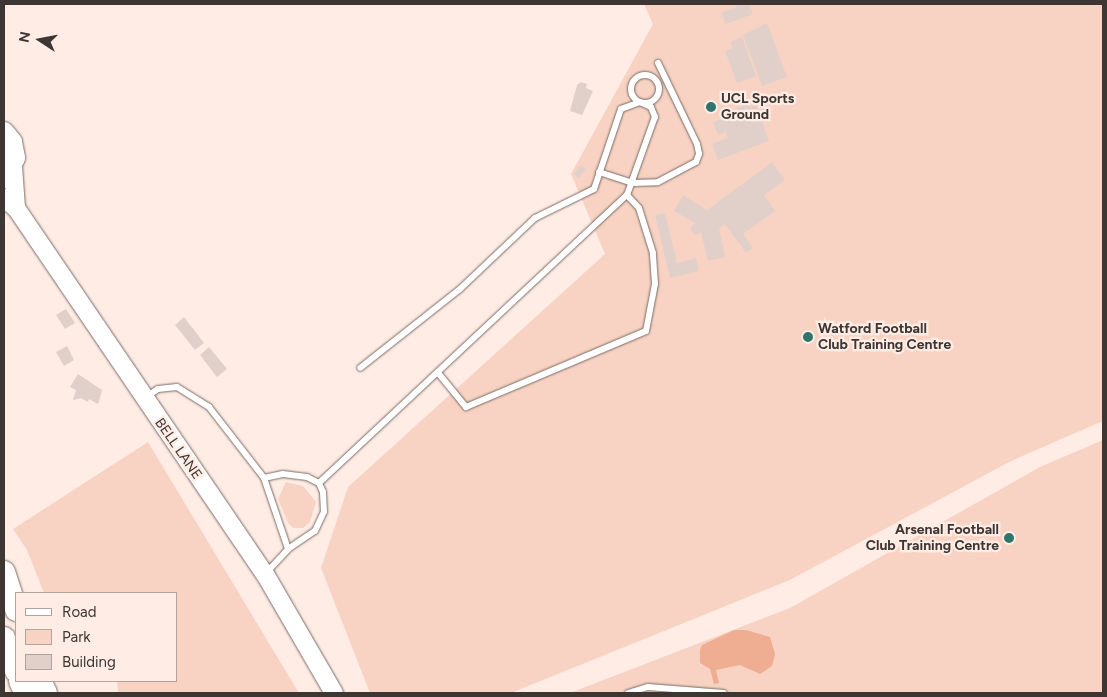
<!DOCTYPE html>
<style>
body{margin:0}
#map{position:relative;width:1107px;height:697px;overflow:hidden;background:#feece5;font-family:Figtree,sans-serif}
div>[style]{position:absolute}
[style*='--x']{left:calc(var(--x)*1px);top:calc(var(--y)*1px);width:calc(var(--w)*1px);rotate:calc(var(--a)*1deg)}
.green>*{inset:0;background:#f8d3c3}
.water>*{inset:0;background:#efad91}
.building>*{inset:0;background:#e1d0c9}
.roads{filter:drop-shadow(0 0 1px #7a6c65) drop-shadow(0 0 1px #7a6c65)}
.lane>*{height:6px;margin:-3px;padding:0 3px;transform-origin:3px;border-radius:3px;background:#fff}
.lane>.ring{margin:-3px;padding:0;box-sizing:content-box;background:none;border:6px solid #fff;border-radius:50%}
.secondary>*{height:18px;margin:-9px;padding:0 9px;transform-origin:9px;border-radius:9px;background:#fff}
.primary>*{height:20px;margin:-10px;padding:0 10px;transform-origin:10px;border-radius:10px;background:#fff}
.highway>*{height:22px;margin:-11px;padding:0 11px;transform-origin:11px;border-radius:11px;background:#fff}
.dots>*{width:14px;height:14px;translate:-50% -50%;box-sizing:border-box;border:2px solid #feece5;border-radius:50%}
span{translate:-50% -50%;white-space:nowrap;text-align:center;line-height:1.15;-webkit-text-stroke:4.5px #feece5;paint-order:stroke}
.poi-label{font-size:14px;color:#3d3633;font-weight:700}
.left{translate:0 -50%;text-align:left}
.right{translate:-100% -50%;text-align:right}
.street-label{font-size:14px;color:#3d3633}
.frame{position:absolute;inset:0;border:5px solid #3d3633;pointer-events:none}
.legend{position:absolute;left:15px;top:592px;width:162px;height:90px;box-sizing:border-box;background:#feece5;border:1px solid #b1a39e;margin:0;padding:6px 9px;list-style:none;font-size:15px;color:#3d3633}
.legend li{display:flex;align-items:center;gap:10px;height:25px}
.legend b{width:25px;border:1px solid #b1a39e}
.north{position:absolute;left:15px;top:15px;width:50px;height:50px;-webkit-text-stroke:4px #feece5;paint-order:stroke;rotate:281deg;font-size:14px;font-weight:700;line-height:20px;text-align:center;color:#3d3633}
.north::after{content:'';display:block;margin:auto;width:18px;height:22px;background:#3d3633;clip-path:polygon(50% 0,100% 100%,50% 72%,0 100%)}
</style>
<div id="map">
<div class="green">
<div style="clip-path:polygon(644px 4px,1103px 4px,1103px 421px,1011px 461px,790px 580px,511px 693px,370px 693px,321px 568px,348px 487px,605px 254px,571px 174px,653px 24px)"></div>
<div style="clip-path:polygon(1103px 440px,1103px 693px,570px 693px,790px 608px,1040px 467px)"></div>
<div style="clip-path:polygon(148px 442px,299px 693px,118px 693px,117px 681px,176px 681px,176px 593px,44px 593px,27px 550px,13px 529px)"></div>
<div style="clip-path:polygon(286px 482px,303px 486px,316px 502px,310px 522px,303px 528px,293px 528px,288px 523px,278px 499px)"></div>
</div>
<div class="water">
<div style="clip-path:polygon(734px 630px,746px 630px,770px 637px,775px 654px,772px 666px,760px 674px,740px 665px,716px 670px,719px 683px,714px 684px,710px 669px,700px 663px,700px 650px,702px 645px)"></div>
</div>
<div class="building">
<div style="clip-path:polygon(749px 4px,753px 14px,726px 24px,721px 13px,735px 8px,737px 4px)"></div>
<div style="clip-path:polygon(767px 23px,787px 77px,762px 86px,743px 35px)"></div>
<div style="clip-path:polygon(742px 37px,756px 76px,737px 83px,725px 51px,733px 48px,730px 42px)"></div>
<div style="clip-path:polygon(581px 82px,587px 84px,586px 88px,593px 91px,582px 115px,570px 111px,577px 85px)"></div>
<div style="clip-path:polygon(749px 104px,751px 107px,756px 105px,769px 141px,718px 160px,712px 144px,728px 138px,726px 132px,718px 135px,713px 122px,721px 119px,719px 115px)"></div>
<div style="clip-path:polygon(772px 162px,785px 180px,764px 195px,775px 211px,743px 234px,753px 248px,746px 253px,725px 224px,719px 228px,725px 257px,708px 261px,701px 232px,695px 235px,690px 228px,695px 223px,674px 211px,683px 195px,707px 210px)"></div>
<div style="clip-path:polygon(581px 165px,586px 169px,579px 178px,574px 174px)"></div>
<div style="clip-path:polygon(665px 213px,677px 263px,696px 258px,699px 271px,670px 278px,655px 215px)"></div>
<div style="clip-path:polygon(66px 309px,75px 323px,65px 329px,56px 315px)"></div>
<div style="clip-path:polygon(184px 317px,204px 343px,195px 350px,175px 325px)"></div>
<div style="clip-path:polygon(67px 346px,74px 360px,64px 366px,56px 352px)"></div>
<div style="clip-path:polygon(209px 347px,227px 369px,217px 377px,200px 355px)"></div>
<div style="clip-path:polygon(78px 374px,102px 390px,98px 404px,89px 399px,88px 402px,81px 398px,73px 400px,76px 390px,70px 387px)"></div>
</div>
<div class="roads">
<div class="lane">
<div class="ring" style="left:631px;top:75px;width:22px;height:22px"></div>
<div style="--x:599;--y:172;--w:36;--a:18"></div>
<div style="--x:633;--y:183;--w:25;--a:-2"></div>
<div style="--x:658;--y:182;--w:43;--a:-27.8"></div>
<div style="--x:696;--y:162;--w:9;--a:-69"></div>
<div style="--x:699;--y:154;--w:10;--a:-101"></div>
<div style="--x:697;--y:144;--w:90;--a:-115.7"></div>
<div style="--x:439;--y:374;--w:43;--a:50.7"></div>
<div style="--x:466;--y:407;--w:195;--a:-22.9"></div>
<div style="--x:646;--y:331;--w:48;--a:-79.2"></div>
<div style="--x:655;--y:284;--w:31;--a:-94"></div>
<div style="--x:653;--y:253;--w:47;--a:-107.3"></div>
<div style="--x:639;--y:208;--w:18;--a:-133"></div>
<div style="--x:146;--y:397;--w:14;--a:-34"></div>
<div style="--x:158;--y:389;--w:19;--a:-6"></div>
<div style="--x:177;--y:387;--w:38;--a:32"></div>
<div style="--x:209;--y:407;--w:90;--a:52.2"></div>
<div style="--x:264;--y:478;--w:75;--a:71.3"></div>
<div style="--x:264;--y:478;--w:19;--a:-12"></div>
<div style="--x:283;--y:474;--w:24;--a:7"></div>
<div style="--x:307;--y:477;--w:13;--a:27"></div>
<div style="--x:319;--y:483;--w:422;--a:-43.1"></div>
<div style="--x:627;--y:195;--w:83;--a:-70.3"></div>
<div style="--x:655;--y:117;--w:11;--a:-112"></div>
<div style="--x:651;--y:107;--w:12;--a:-156"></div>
<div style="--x:640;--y:102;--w:20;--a:160"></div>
<div style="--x:621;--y:109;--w:84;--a:108.6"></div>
<div style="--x:594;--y:189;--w:66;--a:153.8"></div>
<div style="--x:535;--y:218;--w:103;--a:136.6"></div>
<div style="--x:460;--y:289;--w:127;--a:141.7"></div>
<div style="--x:266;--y:573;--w:33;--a:-47"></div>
<div style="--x:288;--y:549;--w:32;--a:-34"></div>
<div style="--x:315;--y:531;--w:21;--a:-65"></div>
<div style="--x:324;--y:512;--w:20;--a:-93"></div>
<div style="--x:323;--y:492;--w:10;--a:-114"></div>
<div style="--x:628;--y:693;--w:21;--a:-17"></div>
<div style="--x:648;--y:687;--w:76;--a:4.5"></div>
</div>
<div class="secondary">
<div style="--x:13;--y:166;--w:42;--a:85.9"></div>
<div style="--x:4;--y:198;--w:16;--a:40"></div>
<div style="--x:16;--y:208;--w:443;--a:55.8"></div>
<div style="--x:265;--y:574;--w:138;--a:59.9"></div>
</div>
<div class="primary">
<div style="--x:4;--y:132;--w:13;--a:51"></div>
<div style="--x:12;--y:142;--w:16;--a:79"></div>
<div style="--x:15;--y:158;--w:23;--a:119"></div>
</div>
<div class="highway">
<div style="--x:4;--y:572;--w:40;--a:72"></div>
<div style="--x:4;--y:638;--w:35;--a:70"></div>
<div style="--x:20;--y:681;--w:13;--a:67"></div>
<div style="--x:40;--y:681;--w:13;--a:63"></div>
</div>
</div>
<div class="dots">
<div style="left:711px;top:107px;background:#2f756b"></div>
<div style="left:808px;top:337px;background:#2f756b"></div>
<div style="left:1009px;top:538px;background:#2f756b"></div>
</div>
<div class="poi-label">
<span class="left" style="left:721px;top:107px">UCL Sports<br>Ground</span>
<span class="left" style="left:818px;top:337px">Watford Football<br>Club Training Centre</span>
<span class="right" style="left:999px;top:538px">Arsenal Football<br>Club Training Centre</span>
</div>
<div class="street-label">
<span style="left:178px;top:449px;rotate:55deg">BELL LANE</span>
</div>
<div class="frame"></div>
<ul class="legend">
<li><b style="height:6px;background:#fff"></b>Road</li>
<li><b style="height:14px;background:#f8d3c3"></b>Park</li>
<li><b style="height:14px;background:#e1d0c9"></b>Building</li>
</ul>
<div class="north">N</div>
</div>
